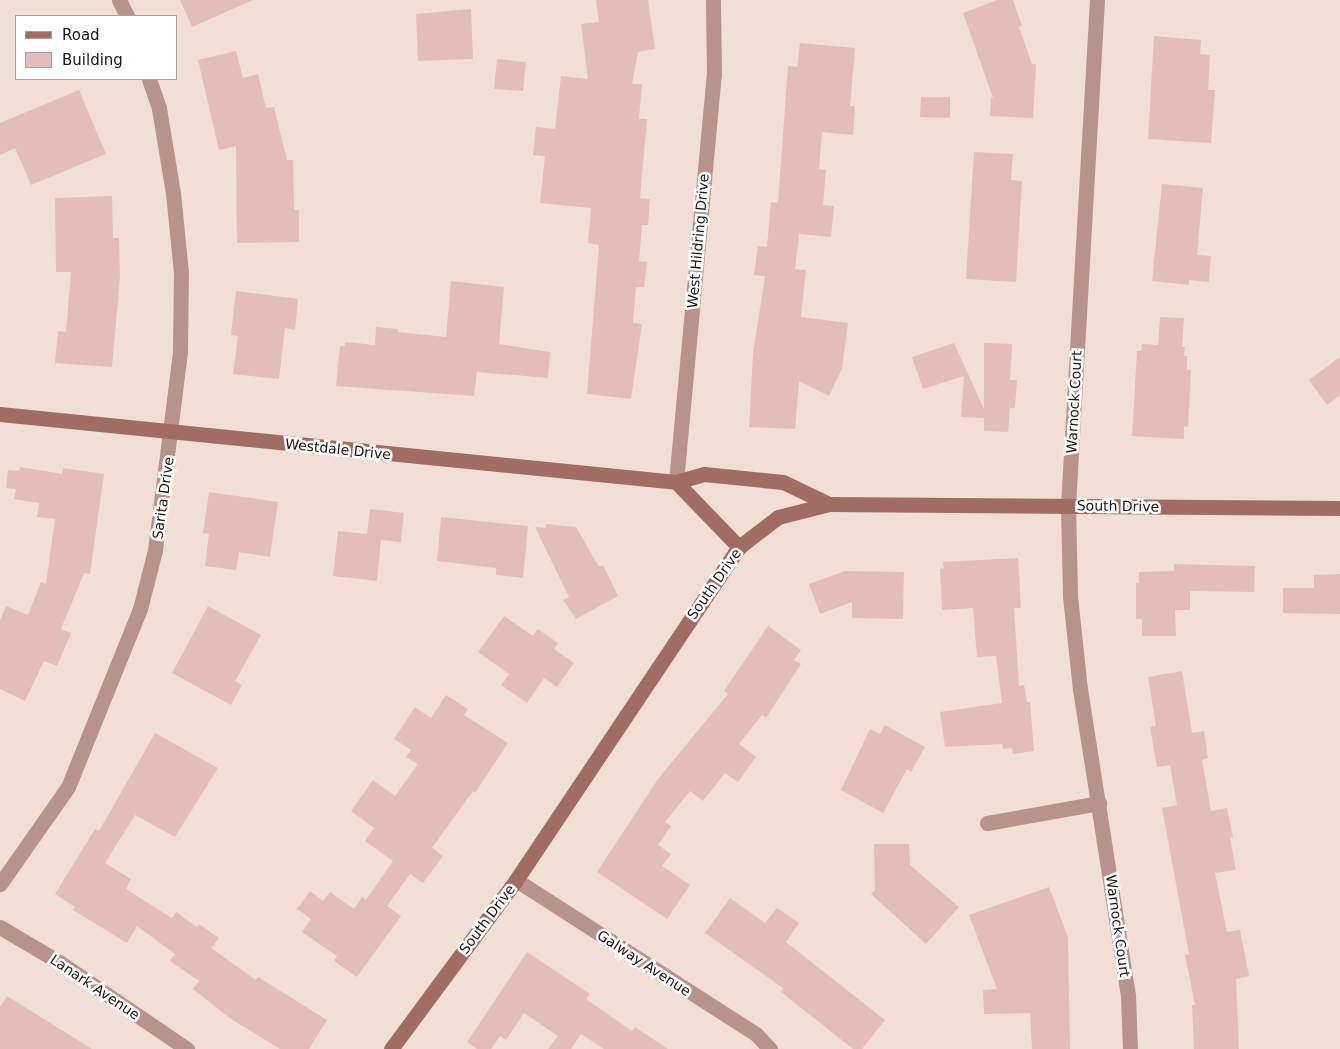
<!DOCTYPE html>
<style>
body{margin:0}
#map{position:relative;width:1340px;height:1049px;overflow:hidden;background:#f1ded5;font-family:"DejaVu Sans",sans-serif}
div>[style]{position:absolute}
[style*='--x']{left:calc(var(--x)*1px);top:calc(var(--y)*1px);width:calc(var(--w)*1px);rotate:calc(var(--a)*1deg)}
.building>*{inset:0;background:#e3beb9}
.street>*{height:15px;margin:-7.5px;padding:0 7.5px;transform-origin:7.5px;border-radius:7.5px;background:#b8938b}
.secondary>*{height:15px;margin:-7.5px;padding:0 7.5px;transform-origin:7.5px;border-radius:7.5px;background:#a16c62}
span{translate:-50% -50%;white-space:nowrap;text-align:center;line-height:1.15;-webkit-text-stroke:5px #fff;paint-order:stroke}
.street-label{font-size:14px;color:#1a1411}
.legend{position:absolute;left:15px;top:15px;width:162px;height:65px;box-sizing:border-box;background:#fff;border:1px solid #a3a1a0;margin:0;padding:6px 9px;list-style:none;font-size:15px;color:#1a1411}
.legend li{display:flex;align-items:center;gap:10px;height:25px}
.legend b{width:25px;border:1px solid #a3a1a0}
</style>
<div id="map">
<div class="building">
<div style="clip-path:polygon(180px 0,253px 0,192px 27px)"></div>
<div style="clip-path:polygon(596px 0,648px 0,655px 49px,638px 52px,632px 84px,642px 84px,639px 119px,647px 119px,640px 198px,650px 199px,648px 225px,642px 225px,639px 261px,647px 262px,644px 287px,636px 287px,633px 323px,642px 324px,631px 399px,587px 394px,599px 245px,588px 243px,591px 208px,540px 203px,545px 156px,533px 155px,536px 127px,555px 129px,561px 76px,588px 79px,581px 24px,599px 22px)"></div>
<div style="clip-path:polygon(997px 0,1013px 0,1022px 26px,1019px 27px,1032px 64px,1036px 64px,1033px 118px,990px 116px,991px 98px,993px 98px,963px 13px)"></div>
<div style="clip-path:polygon(471px 9px,473px 59px,418px 61px,416px 14px)"></div>
<div style="clip-path:polygon(1154px 36px,1201px 40px,1200px 54px,1210px 55px,1208px 90px,1215px 90px,1211px 143px,1148px 139px)"></div>
<div style="clip-path:polygon(800px 43px,855px 48px,850px 106px,855px 106px,853px 135px,822px 132px,819px 169px,826px 170px,823px 205px,834px 206px,831px 237px,799px 234px,795px 269px,806px 270px,801px 317px,848px 323px,842px 369px,829px 396px,799px 381px,795px 429px,749px 427px,753px 354px,765px 276px,754px 275px,758px 246px,767px 247px,771px 202px,778px 203px,788px 66px,797px 67px)"></div>
<div style="clip-path:polygon(236px 51px,243px 78px,258px 74px,266px 108px,274px 107px,287px 160px,293px 160px,294px 210px,299px 210px,299px 242px,237px 243px,236px 146px,219px 150px,198px 60px)"></div>
<div style="clip-path:polygon(497px 59px,526px 62px,523px 91px,494px 89px)"></div>
<div style="clip-path:polygon(79px 90px,106px 154px,31px 185px,15px 148px,0 155px,0 123px)"></div>
<div style="clip-path:polygon(921px 97px,950px 97px,950px 118px,920px 117px)"></div>
<div style="clip-path:polygon(974px 152px,1013px 154px,1011px 180px,1022px 181px,1016px 282px,966px 279px)"></div>
<div style="clip-path:polygon(1162px 184px,1203px 188px,1197px 255px,1211px 256px,1209px 282px,1189px 280px,1189px 285px,1152px 281px)"></div>
<div style="clip-path:polygon(112px 196px,113px 238px,119px 238px,120px 277px,112px 367px,55px 363px,58px 331px,66px 332px,71px 272px,56px 272px,55px 198px)"></div>
<div style="clip-path:polygon(451px 281px,504px 287px,499px 344px,550px 352px,548px 378px,477px 372px,474px 396px,336px 386px,340px 346px,345px 346px,345px 342px,375px 345px,376px 327px,398px 329px,398px 332px,446px 337px)"></div>
<div style="clip-path:polygon(236px 291px,298px 299px,295px 330px,285px 328px,279px 379px,233px 374px,238px 336px,231px 335px)"></div>
<div style="clip-path:polygon(1160px 317px,1184px 318px,1182px 347px,1185px 347px,1184px 356px,1187px 356px,1187px 370px,1191px 370px,1188px 427px,1184px 426px,1184px 439px,1132px 436px,1137px 351px,1141px 351px,1142px 344px,1158px 345px)"></div>
<div style="clip-path:polygon(954px 343px,984px 409px,984px 343px,1012px 344px,1010px 380px,1017px 380px,1015px 408px,1010px 408px,1008px 432px,984px 431px,984px 418px,961px 417px,964px 376px,923px 389px,912px 357px)"></div>
<div style="clip-path:polygon(1340px 357px,1340px 395px,1327px 405px,1309px 380px)"></div>
<div style="clip-path:polygon(20px 467px,62px 474px,63px 468px,104px 474px,90px 574px,84px 573px,61px 629px,71px 633px,57px 666px,44px 661px,25px 701px,0 689px,0 621px,6px 606px,28px 615px,41px 582px,46px 584px,55px 519px,37px 517px,39px 503px,14px 499px,16px 489px,6px 488px,8px 470px,19px 471px)"></div>
<div style="clip-path:polygon(209px 492px,278px 502px,270px 557px,239px 552px,236px 570px,205px 566px,209px 534px,203px 533px)"></div>
<div style="clip-path:polygon(370px 509px,404px 513px,401px 542px,381px 540px,377px 581px,333px 576px,338px 531px,367px 534px)"></div>
<div style="clip-path:polygon(441px 517px,528px 526px,523px 578px,496px 575px,496px 568px,437px 561px)"></div>
<div style="clip-path:polygon(546px 524px,576px 527px,599px 567px,603px 565px,618px 596px,576px 619px,563px 600px,569px 597px,535px 527px,545px 528px)"></div>
<div style="clip-path:polygon(1018px 558px,1021px 608px,1014px 608px,1019px 686px,1024px 685px,1027px 702px,1030px 702px,1034px 751px,1013px 754px,1012px 748px,1003px 749px,1002px 744px,945px 747px,940px 712px,1002px 703px,996px 656px,977px 657px,973px 608px,942px 610px,940px 569px,944px 568px,943px 562px)"></div>
<div style="clip-path:polygon(1174px 564px,1255px 566px,1254px 592px,1190px 591px,1190px 610px,1175px 610px,1176px 636px,1142px 636px,1142px 619px,1136px 619px,1136px 583px,1139px 583px,1139px 572px,1174px 571px)"></div>
<div style="clip-path:polygon(845px 571px,904px 572px,903px 619px,852px 618px,852px 602px,820px 614px,809px 584px)"></div>
<div style="clip-path:polygon(1340px 574px,1340px 614px,1283px 613px,1283px 588px,1314px 588px,1314px 575px)"></div>
<div style="clip-path:polygon(208px 606px,261px 635px,235px 681px,242px 685px,231px 705px,172px 673px)"></div>
<div style="clip-path:polygon(504px 616px,533px 636px,538px 629px,558px 643px,554px 649px,574px 663px,557px 687px,544px 678px,527px 703px,501px 685px,509px 674px,478px 652px)"></div>
<div style="clip-path:polygon(768px 626px,801px 650px,794px 660px,801px 664px,766px 718px,762px 715px,739px 744px,756px 757px,738px 782px,725px 773px,703px 801px,690px 791px,665px 822px,671px 826px,658px 845px,671px 854px,662px 866px,690px 885px,667px 919px,597px 872px,658px 779px,728px 694px,724px 691px)"></div>
<div style="clip-path:polygon(1182px 671px,1192px 733px,1204px 731px,1208px 758px,1202px 760px,1211px 811px,1227px 808px,1233px 837px,1230px 838px,1236px 870px,1215px 873px,1227px 932px,1240px 930px,1249px 976px,1236px 979px,1239px 1049px,1194px 1049px,1192px 1005px,1195px 1005px,1185px 955px,1189px 954px,1162px 808px,1177px 805px,1170px 765px,1157px 767px,1150px 727px,1156px 726px,1148px 677px)"></div>
<div style="clip-path:polygon(446px 695px,468px 709px,464px 715px,508px 743px,475px 793px,473px 791px,432px 848px,443px 856px,423px 883px,410px 874px,387px 906px,401px 916px,357px 977px,334px 961px,337px 956px,302px 932px,311px 919px,297px 909px,310px 891px,323px 901px,330px 892px,354px 909px,362px 897px,366px 900px,393px 861px,365px 841px,374px 828px,351px 811px,373px 780px,395px 796px,418px 764px,406px 757px,411px 750px,394px 739px,415px 707px,431px 718px)"></div>
<div style="clip-path:polygon(885px 725px,925px 747px,911px 772px,907px 769px,883px 813px,841px 790px,870px 729px,880px 734px)"></div>
<div style="clip-path:polygon(155px 733px,218px 768px,175px 837px,135px 815px,105px 863px,131px 879px,126px 889px,172px 918px,176px 912px,197px 927px,199px 924px,219px 938px,211px 948px,256px 980px,258px 977px,327px 1020px,309px 1049px,280px 1049px,231px 1019px,193px 989px,199px 981px,170px 961px,175px 954px,137px 926px,127px 943px,73px 910px,75px 907px,55px 894px,95px 829px,99px 831px)"></div>
<div style="clip-path:polygon(874px 844px,909px 844px,910px 865px,959px 907px,926px 944px,871px 894px,875px 890px)"></div>
<div style="clip-path:polygon(1049px 887px,1068px 937px,1070px 1049px,1032px 1049px,1030px 1013px,984px 1014px,983px 990px,997px 989px,969px 915px)"></div>
<div style="clip-path:polygon(730px 898px,765px 923px,777px 908px,799px 923px,786px 942px,885px 1020px,862px 1049px,853px 1049px,781px 992px,783px 988px,705px 933px)"></div>
<div style="clip-path:polygon(527px 952px,590px 994px,586px 999px,632px 1031px,635px 1027px,668px 1049px,604px 1049px,581px 1034px,571px 1049px,548px 1049px,558px 1036px,524px 1013px,506px 1040px,500px 1036px,491px 1049px,477px 1049px,467px 1042px)"></div>
<div style="clip-path:polygon(7px 996px,92px 1049px,0 1049px,0 1007px)"></div>
</div>
<div class="street">
<div style="--x:119;--y:0;--w:18;--a:63"></div>
<div style="--x:1097;--y:0;--w:507;--a:93.28"></div>
<div style="--x:1068;--y:506;--w:90;--a:88.7"></div>
<div style="--x:1070;--y:596;--w:94;--a:83.9"></div>
<div style="--x:1080;--y:689;--w:310;--a:81.1"></div>
<div style="--x:1128;--y:995;--w:54;--a:87.9"></div>
<div style="--x:676;--y:482;--w:410;--a:-84.7"></div>
<div style="--x:714;--y:74;--w:74;--a:-90.8"></div>
<div style="--x:987;--y:823;--w:114;--a:-10.1"></div>
<div style="--x:516;--y:880;--w:285;--a:32.7"></div>
<div style="--x:756;--y:1034;--w:21;--a:47"></div>
<div style="--x:0;--y:884;--w:118;--a:-55"></div>
<div style="--x:68;--y:787;--w:192;--a:-68"></div>
<div style="--x:140;--y:609;--w:61;--a:-75.7"></div>
<div style="--x:155;--y:550;--w:200;--a:-82.8"></div>
<div style="--x:180;--y:352;--w:79;--a:-89.3"></div>
<div style="--x:181;--y:273;--w:80;--a:-95.7"></div>
<div style="--x:173;--y:193;--w:86;--a:-99.4"></div>
<div style="--x:159;--y:108;--w:31;--a:-109"></div>
<div style="--x:0;--y:927;--w:69;--a:30.7"></div>
<div style="--x:59;--y:962;--w:155;--a:34.2"></div>
</div>
<div class="secondary">
<div style="--x:0;--y:414;--w:679;--a:5.74"></div>
<div style="--x:676;--y:482;--w:91;--a:45.9"></div>
<div style="--x:676;--y:482;--w:29;--a:-16"></div>
<div style="--x:704;--y:474;--w:79;--a:5.8"></div>
<div style="--x:783;--y:482;--w:51;--a:25.6"></div>
<div style="--x:391;--y:1049;--w:210;--a:-53.5"></div>
<div style="--x:516;--y:880;--w:401;--a:-56.2"></div>
<div style="--x:739;--y:547;--w:49;--a:-37.6"></div>
<div style="--x:778;--y:517;--w:53;--a:-14.3"></div>
<div style="--x:829;--y:504;--w:511;--a:0.45"></div>
</div>
<div class="street-label">
<span style="left:698px;top:241px;rotate:-85deg">West Hildring Drive</span>
<span style="left:1074px;top:402px;rotate:-87deg">Warnock Court</span>
<span style="left:338px;top:449px;rotate:6deg">Westdale Drive</span>
<span style="left:163px;top:498px;rotate:-82deg">Sarita Drive</span>
<span style="left:1118px;top:506px;rotate:1deg">South Drive</span>
<span style="left:714px;top:584px;rotate:-55deg">South Drive</span>
<span style="left:487px;top:919px;rotate:-53deg">South Drive</span>
<span style="left:1118px;top:926px;rotate:82deg">Warnock Court</span>
<span style="left:644px;top:963px;rotate:33deg">Galway Avenue</span>
<span style="left:95px;top:987px;rotate:34deg">Lanark Avenue</span>
</div>
<ul class="legend">
<li><b style="height:6px;background:#a16c62"></b>Road</li>
<li><b style="height:14px;background:#e3beb9"></b>Building</li>
</ul>
</div>
